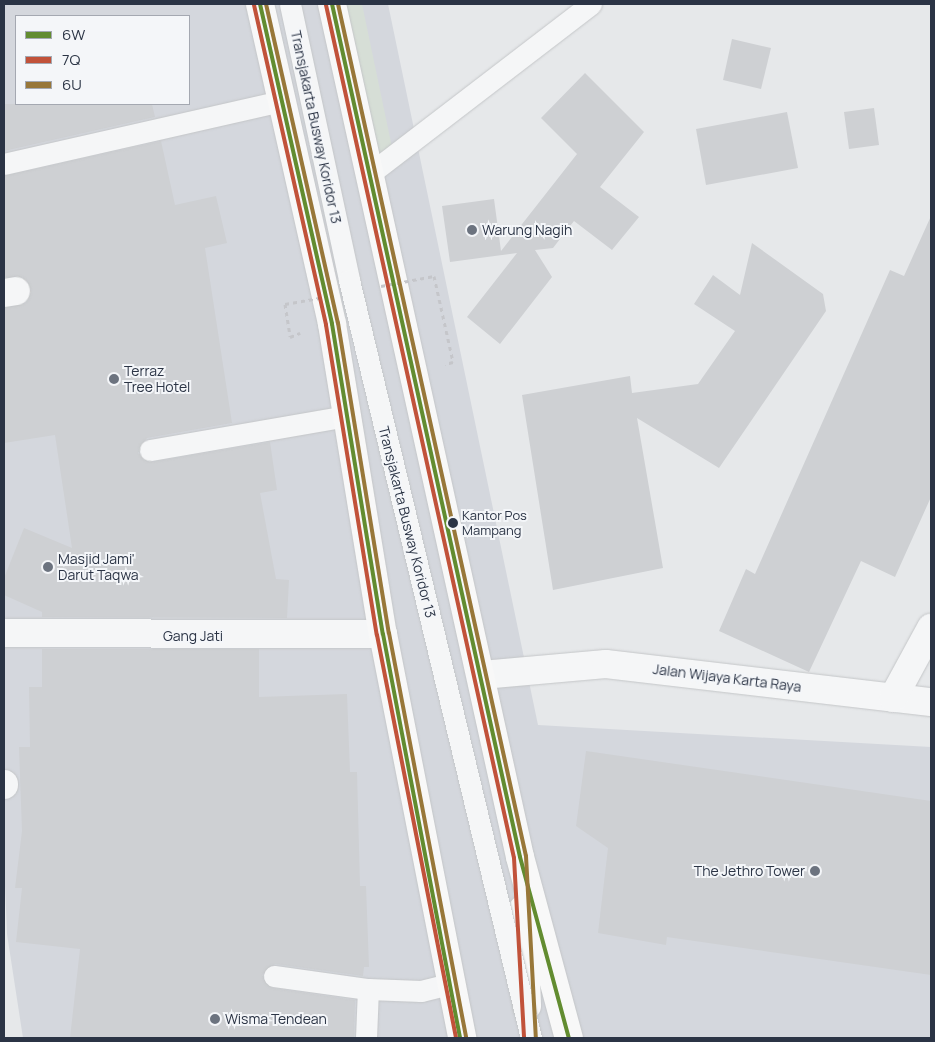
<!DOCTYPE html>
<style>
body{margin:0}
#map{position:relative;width:935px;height:1042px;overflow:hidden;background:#e6e8ea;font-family:Manrope,sans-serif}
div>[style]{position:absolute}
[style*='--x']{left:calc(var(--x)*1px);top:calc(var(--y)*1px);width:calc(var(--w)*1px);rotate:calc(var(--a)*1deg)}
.built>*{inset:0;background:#d4d7dd}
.green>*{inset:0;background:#d6ded6}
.building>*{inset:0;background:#ced0d3}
.path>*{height:3px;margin-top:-1.5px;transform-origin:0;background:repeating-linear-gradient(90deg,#c5c6ca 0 4px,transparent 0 8px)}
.roads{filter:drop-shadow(0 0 1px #c4c6c8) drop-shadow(0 0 1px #c4c6c8)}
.service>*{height:21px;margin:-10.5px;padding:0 10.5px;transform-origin:10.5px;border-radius:10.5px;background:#f5f6f7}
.minor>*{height:28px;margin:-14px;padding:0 14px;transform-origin:14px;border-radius:14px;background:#f5f6f7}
.primary>*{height:28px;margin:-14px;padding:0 14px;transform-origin:14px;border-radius:14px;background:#f8f8f8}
.path-bridge>*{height:3px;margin-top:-1.5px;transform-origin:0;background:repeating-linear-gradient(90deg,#c5c6ca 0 4px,transparent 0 8px)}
.bridges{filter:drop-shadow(0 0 1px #c4c6c8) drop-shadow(0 0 1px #c4c6c8)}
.service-bridge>*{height:21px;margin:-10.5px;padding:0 10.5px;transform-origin:10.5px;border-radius:10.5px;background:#f5f6f7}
.bus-1>*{height:4px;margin:-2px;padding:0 2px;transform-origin:2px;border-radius:2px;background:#628c30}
.bus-2>*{height:4px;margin:-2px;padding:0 2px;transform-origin:2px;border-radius:2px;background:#c1523a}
.bus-3>*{height:4px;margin:-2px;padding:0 2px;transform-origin:2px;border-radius:2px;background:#987739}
.dots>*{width:14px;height:14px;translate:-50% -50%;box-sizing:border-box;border:2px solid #f4f6f9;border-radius:50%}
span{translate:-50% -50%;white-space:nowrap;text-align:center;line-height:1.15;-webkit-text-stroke:4px #f4f6f9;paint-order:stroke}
.bus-label{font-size:13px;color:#2b3445}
.left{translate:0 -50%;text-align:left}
.street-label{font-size:14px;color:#2b3445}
.poi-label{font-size:14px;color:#2b3445}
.right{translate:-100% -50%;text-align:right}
.frame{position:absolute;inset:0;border:5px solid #2b3445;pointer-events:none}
.legend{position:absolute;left:15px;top:15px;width:175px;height:90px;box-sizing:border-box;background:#f4f6f9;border:1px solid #a4a8b1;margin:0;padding:6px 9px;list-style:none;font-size:15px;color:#2b3445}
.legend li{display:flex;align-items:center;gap:10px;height:25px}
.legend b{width:25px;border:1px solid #a4a8b1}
</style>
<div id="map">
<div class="built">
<div style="clip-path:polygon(evenodd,4px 4px,388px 4px,538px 725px,931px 747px,931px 1038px,23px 1038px,7px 934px,4px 862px,4px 4px,16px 16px,189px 16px,189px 104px,16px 104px,16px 16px)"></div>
</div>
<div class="green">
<div style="clip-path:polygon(332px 4px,362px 4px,394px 157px,372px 172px)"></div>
</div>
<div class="building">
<div style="clip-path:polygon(732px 39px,771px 48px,761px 89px,723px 80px)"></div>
<div style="clip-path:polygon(585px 73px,644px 132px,600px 187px,639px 217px,612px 250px,574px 221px,553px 248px,535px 250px,552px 277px,500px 344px,467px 317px,517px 253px,450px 262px,442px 206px,494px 199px,501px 251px,577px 154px,541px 118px)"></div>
<div style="clip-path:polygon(4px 104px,152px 104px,155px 117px,4px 151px)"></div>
<div style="clip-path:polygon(874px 108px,879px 145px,849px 149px,844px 112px)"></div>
<div style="clip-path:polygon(787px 112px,798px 168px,706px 185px,696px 129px)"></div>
<div style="clip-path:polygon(161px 141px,175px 205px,216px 196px,227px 243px,205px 248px,232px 423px,147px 438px,138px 453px,152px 462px,270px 442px,277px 490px,260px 493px,276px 579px,289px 580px,287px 618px,42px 617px,42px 612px,4px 595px,4px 578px,24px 528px,72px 548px,55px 435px,4px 443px,4px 308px,26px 303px,31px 289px,22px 277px,4px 277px,4px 176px)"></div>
<div style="clip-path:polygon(931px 216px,931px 497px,895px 577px,861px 561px,809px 672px,719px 631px,746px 569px,755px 574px,890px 270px,904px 276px)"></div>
<div style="clip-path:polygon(752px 243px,823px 294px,826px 311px,719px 468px,637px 418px,663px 568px,553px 590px,522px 395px,630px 376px,632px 393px,698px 384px,735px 331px,694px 304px,713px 275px,740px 295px)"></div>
<div style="clip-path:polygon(42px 649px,259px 649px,259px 697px,347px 694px,350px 772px,357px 772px,360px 886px,366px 886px,369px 967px,364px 967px,363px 976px,275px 964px,262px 975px,272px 988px,355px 1000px,354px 1038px,70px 1038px,80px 949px,16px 942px,22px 888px,15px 888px,22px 831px,19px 747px,30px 747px,29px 687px,42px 687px)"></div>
<div style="clip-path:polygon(586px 751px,931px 801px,931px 975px,667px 937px,666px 945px,598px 933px,608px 848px,576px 826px)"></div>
</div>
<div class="path">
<div style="--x:434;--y:276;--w:88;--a:77.5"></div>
<div style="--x:453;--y:362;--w:8;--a:166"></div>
<div style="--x:285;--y:304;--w:33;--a:81"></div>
<div style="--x:290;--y:337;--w:11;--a:-22"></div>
</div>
<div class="roads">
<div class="service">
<div style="--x:4;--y:164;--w:285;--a:-12.8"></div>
<div style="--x:372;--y:172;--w:276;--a:-37.5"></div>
<div style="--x:150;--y:450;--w:200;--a:-9.8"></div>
<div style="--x:274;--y:976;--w:95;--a:7.9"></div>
<div style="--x:368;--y:989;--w:53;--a:2.2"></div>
<div style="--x:421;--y:991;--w:29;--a:-14"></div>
<div style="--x:366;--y:1038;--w:49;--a:-87.7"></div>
</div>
<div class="minor">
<div style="--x:4;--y:293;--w:12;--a:-9"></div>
<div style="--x:4;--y:633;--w:379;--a:0.2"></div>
<div style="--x:482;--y:675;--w:124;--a:-5.1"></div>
<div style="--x:606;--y:664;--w:327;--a:6.7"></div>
<div style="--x:893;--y:698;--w:80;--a:-61.5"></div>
<div style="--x:4;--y:784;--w:1;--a:90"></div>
</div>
<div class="primary">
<div style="--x:260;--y:4;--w:328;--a:77.3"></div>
<div style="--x:332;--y:324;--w:314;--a:80.7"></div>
<div style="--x:383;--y:634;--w:412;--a:78.9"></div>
<div style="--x:332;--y:4;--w:873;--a:77.57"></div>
<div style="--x:520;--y:857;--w:188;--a:74.9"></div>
<div style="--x:523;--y:909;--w:97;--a:87.6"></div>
</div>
</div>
<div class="path-bridge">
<div style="--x:381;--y:286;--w:54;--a:-10.7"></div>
<div style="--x:285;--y:304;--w:39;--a:-10"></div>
</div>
<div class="bridges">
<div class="service-bridge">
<div style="--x:290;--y:4;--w:282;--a:77.9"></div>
<div style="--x:349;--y:280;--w:780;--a:76.5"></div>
</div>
</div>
<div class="bus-1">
<div style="--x:260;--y:4;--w:328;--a:77.3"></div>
<div style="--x:332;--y:324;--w:314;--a:80.7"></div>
<div style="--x:383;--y:634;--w:411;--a:79.2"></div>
<div style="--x:332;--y:4;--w:873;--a:77.57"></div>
<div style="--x:520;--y:857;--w:188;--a:74.9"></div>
</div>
<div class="bus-2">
<div style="--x:254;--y:5;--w:328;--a:77.3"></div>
<div style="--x:326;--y:325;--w:314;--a:80.7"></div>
<div style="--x:377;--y:635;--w:411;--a:78.9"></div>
<div style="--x:326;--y:5;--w:873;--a:77.57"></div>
<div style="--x:514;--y:858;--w:180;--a:86.8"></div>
</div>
<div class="bus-3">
<div style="--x:266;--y:4;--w:327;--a:77.3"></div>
<div style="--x:338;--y:323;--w:314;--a:80.7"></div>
<div style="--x:389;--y:633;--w:411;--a:79.2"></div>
<div style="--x:338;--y:4;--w:872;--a:77.56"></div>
<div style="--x:526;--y:856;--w:182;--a:86.9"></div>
</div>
<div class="dots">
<div style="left:472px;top:230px;background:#6c737f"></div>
<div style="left:114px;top:379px;background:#6c737f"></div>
<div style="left:453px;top:523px;background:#2b3445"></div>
<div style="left:48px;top:567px;background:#6c737f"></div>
<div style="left:815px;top:871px;background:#6c737f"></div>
<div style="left:215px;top:1019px;background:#6c737f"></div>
</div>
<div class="bus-label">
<span class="left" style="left:462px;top:523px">Kantor Pos<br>Mampang</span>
</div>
<div class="street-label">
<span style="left:316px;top:127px;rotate:78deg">Transjakarta Busway Koridor 13</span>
<span style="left:407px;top:522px;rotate:76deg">Transjakarta Busway Koridor 13</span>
<span style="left:193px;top:636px">Gang Jati</span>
<span style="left:727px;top:678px;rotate:7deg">Jalan Wijaya Karta Raya</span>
</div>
<div class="poi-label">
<span class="left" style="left:482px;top:230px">Warung Nagih</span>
<span class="left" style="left:124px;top:379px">Terraz<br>Tree Hotel</span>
<span class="left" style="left:58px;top:567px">Masjid Jami'<br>Darut Taqwa</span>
<span class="right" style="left:805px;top:871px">The Jethro Tower</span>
<span class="left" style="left:225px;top:1019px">Wisma Tendean</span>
</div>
<div class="frame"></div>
<ul class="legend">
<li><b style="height:6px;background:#628c30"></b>6W</li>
<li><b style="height:6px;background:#c1523a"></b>7Q</li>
<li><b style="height:6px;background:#987739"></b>6U</li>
</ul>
</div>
